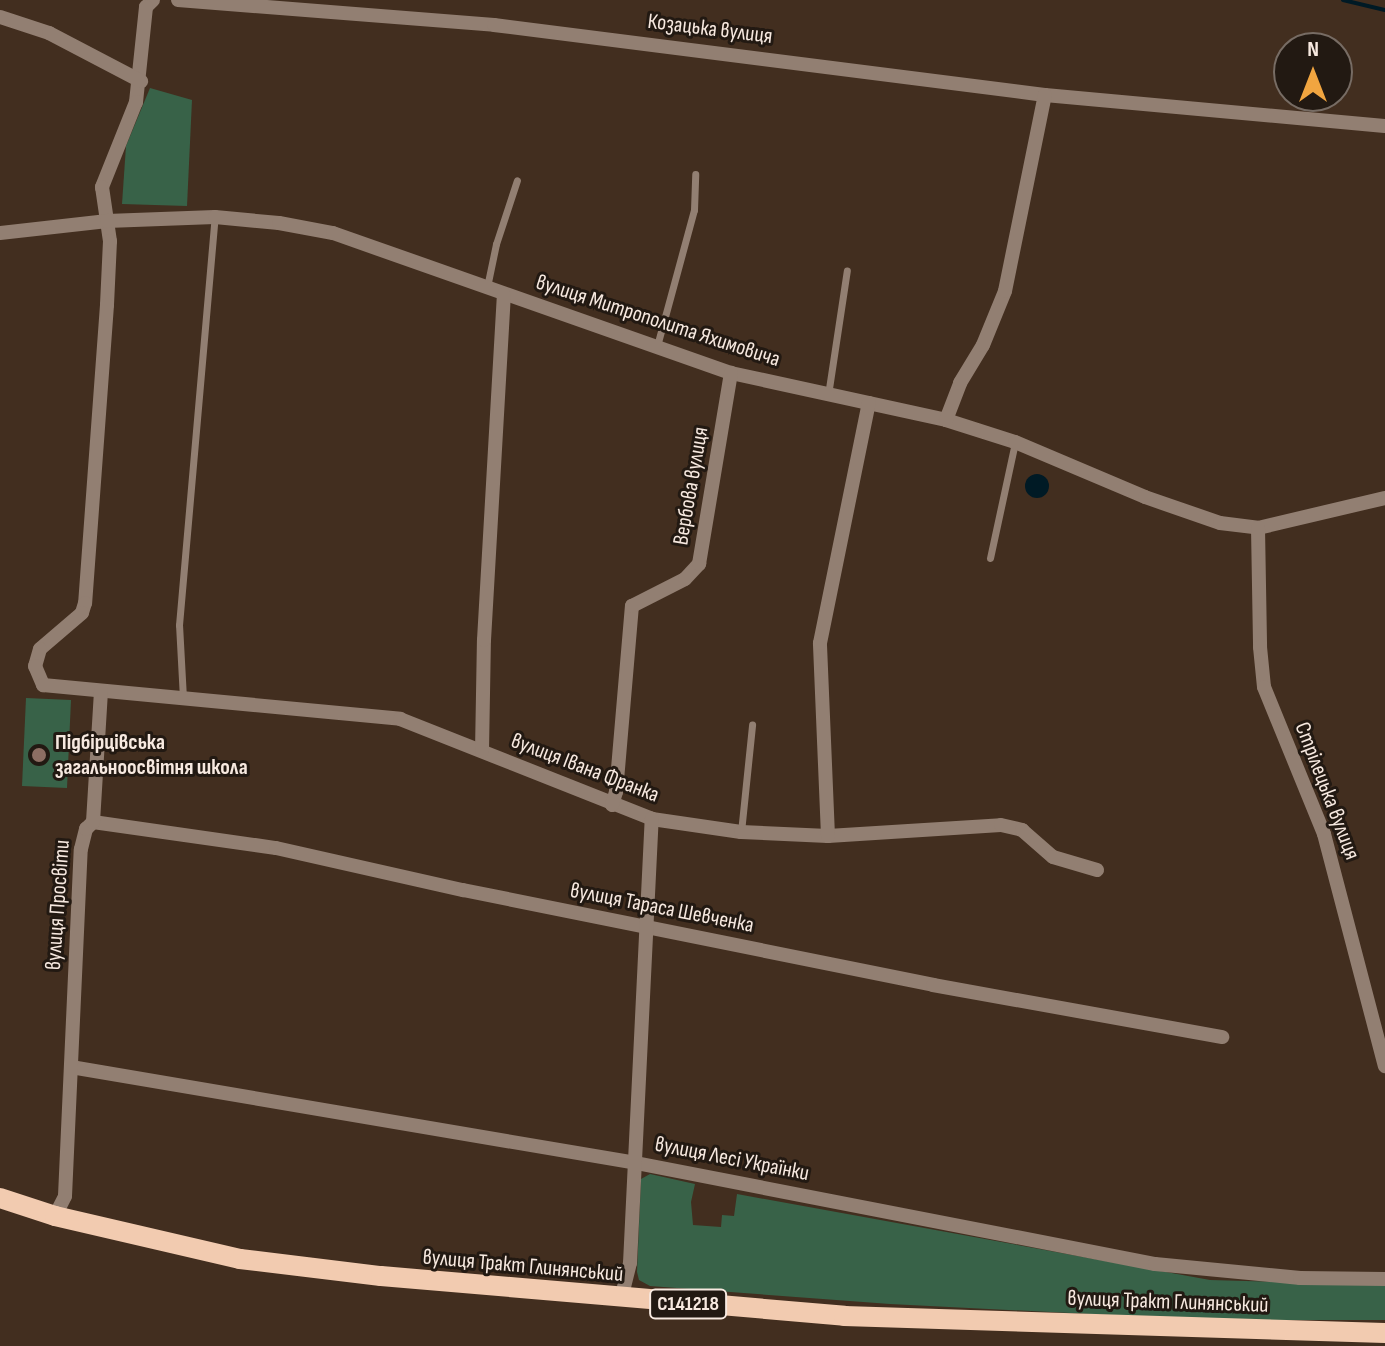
<!DOCTYPE html>
<meta charset="utf-8">
<style>
body{margin:0}
#map{position:relative;width:1385px;height:1346px;overflow:hidden;background:#422e1f;font-family:"Sofia Sans Condensed",sans-serif}
div>[style]{position:absolute}
[style*='--x']{left:calc(var(--x)*1px);top:calc(var(--y)*1px);width:calc(var(--w)*1px);rotate:calc(var(--a)*1deg)}
.green>*{inset:0;background:#386248}
.water>*{inset:0;background:#001a25}
.round{border-radius:50%}
.stream>*{height:4px;margin:-2px;padding:0 2px;transform-origin:2px;border-radius:2px;background:#001a25}
.lane>*{height:7px;margin:-3.5px;padding:0 3.5px;transform-origin:3.5px;border-radius:3.5px;background:#927f72}
.street>*{height:14px;margin:-7px;padding:0 7px;transform-origin:7px;border-radius:7px;background:#927f72}
.primary>*{height:20px;margin:-10px;padding:0 10px;transform-origin:10px;border-radius:10px;background:#f2cbb0}
.dots>*{width:22px;height:22px;translate:-50% -50%;box-sizing:border-box;border:4px solid #221912;border-radius:50%}
span{translate:-50% -50%;white-space:nowrap;text-align:center;line-height:1.15;-webkit-text-stroke:6px #221912;paint-order:stroke}
.shield-label span{padding:2px 6px;background:#221912;border:2px solid;border-radius:6px;-webkit-text-stroke-width:0}
.shield-label{font-size:20px;color:#f7e9e0;font-weight:700}
.street-label{font-size:22px;color:#f7e9e0}
.poi-label{font-size:22px;color:#f7e9e0;font-weight:700}
.left{translate:0 -50%;text-align:left}
.north{position:absolute;left:1273px;top:32px;width:80px;height:80px;box-sizing:border-box;background:#221912;border:2px solid #776c64;border-radius:50%;rotate:0deg;font-size:22px;font-weight:700;line-height:32px;text-align:center;color:#f7e9e0}
.north::after{content:'';display:block;margin:auto;width:28px;height:36px;background:#f1a540;clip-path:polygon(50% 0,100% 100%,50% 72%,0 100%)}
</style>
<div id="map">
<div class="green">
<div style="clip-path:polygon(150px 88px,192px 100px,187px 206px,122px 204px,126px 146px)"></div>
<div style="clip-path:polygon(26px 698px,71px 700px,67px 788px,22px 786px)"></div>
<div style="clip-path:polygon(650px 1174px,695px 1184px,691px 1202px,693px 1225px,721px 1227px,722px 1215px,734px 1216px,737px 1194px,1210px 1280px,1385px 1285px,1385px 1320px,1210px 1320px,890px 1304px,650px 1286px,639px 1280px,637px 1272px,641px 1179px)"></div>
</div>
<div class="water">
<div class="round" style="left:1025px;top:474px;width:24px;height:24px"></div>
</div>
<div class="stream">
<div style="--x:1343;--y:0;--w:43;--a:13.4"></div>
</div>
<div class="lane">
<div style="--x:487;--y:287;--w:44;--a:-78.2"></div>
<div style="--x:496;--y:244;--w:67;--a:-71.8"></div>
<div style="--x:657;--y:346;--w:141;--a:-74.8"></div>
<div style="--x:694;--y:210;--w:36;--a:-88"></div>
<div style="--x:828;--y:395;--w:126;--a:-81.4"></div>
<div style="--x:990;--y:558;--w:119;--a:-77.8"></div>
<div style="--x:183;--y:698;--w:73;--a:-93.1"></div>
<div style="--x:179;--y:625;--w:410;--a:-85"></div>
<div style="--x:741;--y:832;--w:108;--a:-84.1"></div>
</div>
<div class="street">
<div style="--x:153;--y:0;--w:10;--a:135"></div>
<div style="--x:146;--y:7;--w:96;--a:96"></div>
<div style="--x:136;--y:102;--w:92;--a:111.8"></div>
<div style="--x:102;--y:187;--w:55;--a:81.6"></div>
<div style="--x:110;--y:241;--w:64;--a:92.7"></div>
<div style="--x:107;--y:305;--w:299;--a:94.2"></div>
<div style="--x:85;--y:603;--w:10;--a:107"></div>
<div style="--x:82;--y:613;--w:55;--a:139.4"></div>
<div style="--x:40;--y:649;--w:18;--a:106"></div>
<div style="--x:35;--y:666;--w:21;--a:67"></div>
<div style="--x:43;--y:685;--w:359;--a:5.4"></div>
<div style="--x:400;--y:719;--w:271;--a:21.6"></div>
<div style="--x:652;--y:819;--w:90;--a:8.3"></div>
<div style="--x:741;--y:832;--w:87;--a:2.6"></div>
<div style="--x:828;--y:836;--w:173;--a:-3.6"></div>
<div style="--x:1001;--y:825;--w:22;--a:13"></div>
<div style="--x:1022;--y:830;--w:41;--a:41.1"></div>
<div style="--x:1053;--y:857;--w:46;--a:16.5"></div>
<div style="--x:178;--y:0;--w:317;--a:4.5"></div>
<div style="--x:494;--y:25;--w:555;--a:7.24"></div>
<div style="--x:1045;--y:95;--w:341;--a:5.2"></div>
<div style="--x:0;--y:17;--w:52;--a:18.1"></div>
<div style="--x:49;--y:33;--w:104;--a:27.6"></div>
<div style="--x:0;--y:233;--w:108;--a:-6.4"></div>
<div style="--x:107;--y:221;--w:108;--a:-2.1"></div>
<div style="--x:215;--y:217;--w:64;--a:5.4"></div>
<div style="--x:279;--y:223;--w:55;--a:10.5"></div>
<div style="--x:333;--y:233;--w:422;--a:19.4"></div>
<div style="--x:731;--y:373;--w:220;--a:12.3"></div>
<div style="--x:946;--y:420;--w:72;--a:17.7"></div>
<div style="--x:1015;--y:442;--w:141;--a:22.9"></div>
<div style="--x:1145;--y:497;--w:79;--a:19.1"></div>
<div style="--x:1220;--y:523;--w:38;--a:7"></div>
<div style="--x:1258;--y:528;--w:130;--a:-13.3"></div>
<div style="--x:946;--y:420;--w:40;--a:-69"></div>
<div style="--x:960;--y:383;--w:44;--a:-58.8"></div>
<div style="--x:983;--y:345;--w:58;--a:-67.8"></div>
<div style="--x:1005;--y:291;--w:200;--a:-78.5"></div>
<div style="--x:1258;--y:528;--w:119;--a:89"></div>
<div style="--x:1260;--y:647;--w:40;--a:84.3"></div>
<div style="--x:1264;--y:687;--w:159;--a:67.8"></div>
<div style="--x:1324;--y:834;--w:240;--a:75.3"></div>
<div style="--x:482;--y:751;--w:111;--a:-89"></div>
<div style="--x:484;--y:640;--w:346;--a:-86.7"></div>
<div style="--x:612;--y:805;--w:14;--a:-73"></div>
<div style="--x:616;--y:792;--w:187;--a:-85.1"></div>
<div style="--x:632;--y:606;--w:59;--a:-27"></div>
<div style="--x:685;--y:579;--w:21;--a:-47"></div>
<div style="--x:699;--y:564;--w:194;--a:-80.5"></div>
<div style="--x:93;--y:822;--w:185;--a:8.1"></div>
<div style="--x:276;--y:848;--w:192;--a:12.7"></div>
<div style="--x:463;--y:890;--w:480;--a:11.4"></div>
<div style="--x:933;--y:985;--w:294;--a:10.2"></div>
<div style="--x:828;--y:836;--w:193;--a:-92.4"></div>
<div style="--x:820;--y:643;--w:245;--a:-78.5"></div>
<div style="--x:71;--y:1067;--w:573;--a:9.64"></div>
<div style="--x:636;--y:1163;--w:529;--a:11.01"></div>
<div style="--x:1155;--y:1264;--w:146;--a:5.5"></div>
<div style="--x:1300;--y:1278;--w:85;--a:0.7"></div>
<div style="--x:55;--y:1216;--w:22;--a:-63"></div>
<div style="--x:65;--y:1196;--w:347;--a:-87.4"></div>
<div style="--x:81;--y:849;--w:21;--a:-76"></div>
<div style="--x:86;--y:829;--w:10;--a:-45"></div>
<div style="--x:93;--y:822;--w:131;--a:-86.5"></div>
<div style="--x:621;--y:1299;--w:37;--a:-76"></div>
<div style="--x:630;--y:1263;--w:445;--a:-87.2"></div>
</div>
<div class="primary">
<div style="--x:0;--y:1198;--w:58;--a:18.1"></div>
<div style="--x:55;--y:1216;--w:190;--a:13.1"></div>
<div style="--x:240;--y:1259;--w:142;--a:6.9"></div>
<div style="--x:381;--y:1276;--w:465;--a:4.9"></div>
<div style="--x:844;--y:1316;--w:541;--a:1.8"></div>
</div>
<div class="dots">
<div style="left:39px;top:755px;background:#8d6e63"></div>
</div>
<div class="shield-label">
<span style="left:688px;top:1304px">С141218</span>
</div>
<div class="street-label">
<span style="left:710px;top:29px;rotate:7deg">Козацька вулиця</span>
<span style="left:658px;top:321px;rotate:18deg">вулиця Митрополита Яхимовича</span>
<span style="left:691px;top:486px;rotate:-80deg">Вербова вулиця</span>
<span style="left:585px;top:768px;rotate:21deg">вулиця Івана Франка</span>
<span style="left:1327px;top:791px;rotate:69deg">Стрілецька вулиця</span>
<span style="left:58px;top:905px;rotate:-86deg">вулиця Просвіти</span>
<span style="left:662px;top:908px;rotate:11deg">вулиця Тараса Шевченка</span>
<span style="left:732px;top:1159px;rotate:11deg">вулиця Лесі Українки</span>
<span style="left:523px;top:1266px;rotate:5deg">вулиця Тракт Глинянський</span>
<span style="left:1168px;top:1302px;rotate:2deg">вулиця Тракт Глинянський</span>
</div>
<div class="poi-label">
<span class="left" style="left:55px;top:755px">Підбірцівська<br>загальноосвітня школа</span>
</div>
<div class="north">N</div>
</div>
